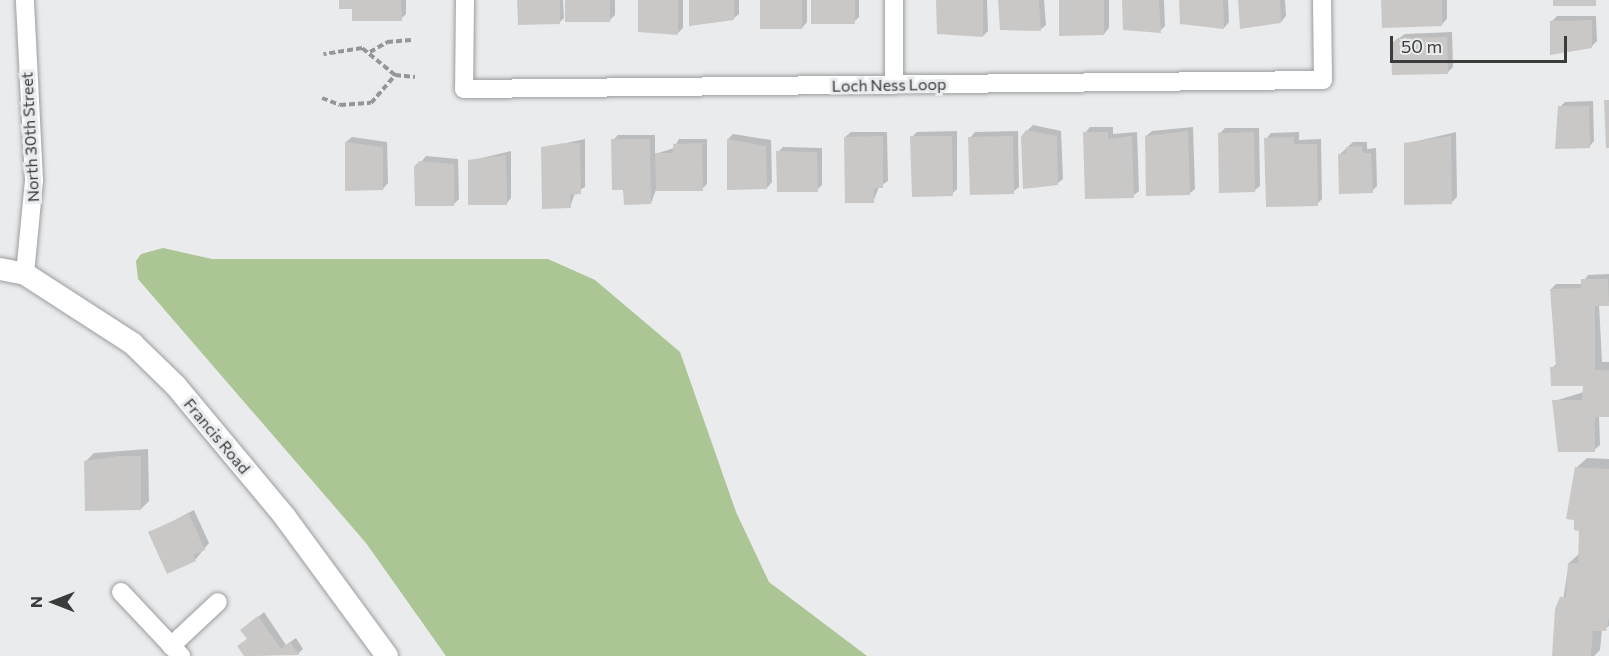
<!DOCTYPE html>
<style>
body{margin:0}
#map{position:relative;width:1609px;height:656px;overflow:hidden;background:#e9ebed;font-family:Commissioner,sans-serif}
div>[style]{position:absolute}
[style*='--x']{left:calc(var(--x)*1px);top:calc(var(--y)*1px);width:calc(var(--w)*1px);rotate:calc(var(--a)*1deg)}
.green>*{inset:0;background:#abc594}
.shadow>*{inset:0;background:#0003}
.building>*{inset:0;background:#cac8c6}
.path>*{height:4px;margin-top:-2px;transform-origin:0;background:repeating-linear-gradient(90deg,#959697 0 6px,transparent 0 9px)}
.roads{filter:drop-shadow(0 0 2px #9b9d9f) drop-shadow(0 0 2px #9b9d9f)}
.minor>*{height:18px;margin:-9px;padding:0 9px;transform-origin:9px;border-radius:9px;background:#fff}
.tertiary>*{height:22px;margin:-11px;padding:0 11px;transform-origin:11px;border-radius:11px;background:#fff}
span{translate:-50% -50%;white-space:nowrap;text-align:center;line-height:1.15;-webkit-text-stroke:6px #e9ebed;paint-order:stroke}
.street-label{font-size:16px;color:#3a3b3b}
.north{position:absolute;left:24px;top:572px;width:60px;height:60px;-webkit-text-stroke:4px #e9ebed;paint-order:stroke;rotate:270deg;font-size:16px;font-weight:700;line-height:24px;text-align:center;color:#3a3b3b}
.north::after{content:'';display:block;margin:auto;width:21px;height:27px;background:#3a3b3b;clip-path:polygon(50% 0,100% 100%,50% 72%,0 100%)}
.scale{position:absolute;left:1390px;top:36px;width:177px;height:27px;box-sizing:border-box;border:3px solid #3a3b3b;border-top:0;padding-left:8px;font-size:18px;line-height:21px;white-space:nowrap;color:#3a3b3b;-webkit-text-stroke:4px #e9ebed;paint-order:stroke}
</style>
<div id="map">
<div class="green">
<div style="clip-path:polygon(163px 248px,212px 259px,548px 259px,595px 280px,680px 352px,736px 512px,769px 582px,867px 656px,446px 656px,366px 543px,138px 279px,136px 261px,141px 254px)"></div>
</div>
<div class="shadow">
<div style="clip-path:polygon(340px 0,406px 0,406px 14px,401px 19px)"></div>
<div style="clip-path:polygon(519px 0,563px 0,564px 18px,559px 23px)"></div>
<div style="clip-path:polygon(567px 0,615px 0,615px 15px,610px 20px)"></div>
<div style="clip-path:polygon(640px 0,683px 0,683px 28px,678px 33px)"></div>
<div style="clip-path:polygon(690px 0,739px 0,739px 14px,733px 19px)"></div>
<div style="clip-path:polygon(762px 0,807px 0,807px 22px,802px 28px)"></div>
<div style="clip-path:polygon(812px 0,859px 0,859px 17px,854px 22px)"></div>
<div style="clip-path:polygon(938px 0,987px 0,988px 31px,983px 36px)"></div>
<div style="clip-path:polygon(1000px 0,1044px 0,1046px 25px,1040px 30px)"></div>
<div style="clip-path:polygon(1060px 0,1109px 0,1109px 28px,1104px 34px)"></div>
<div style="clip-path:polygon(1123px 0,1164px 0,1165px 26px,1160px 31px)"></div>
<div style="clip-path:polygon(1181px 0,1228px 0,1229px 22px,1224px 28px)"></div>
<div style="clip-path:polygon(1240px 0,1285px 0,1286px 16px,1281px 22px)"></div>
<div style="clip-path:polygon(1383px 0,1447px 0,1447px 19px,1442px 24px)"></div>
<div style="clip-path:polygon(1557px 16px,1596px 16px,1597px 41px,1591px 47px,1552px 21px)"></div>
<div style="clip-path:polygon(1452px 32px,1453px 67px,1448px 72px,1398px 39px,1405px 34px)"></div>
<div style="clip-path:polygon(1593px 101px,1594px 141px,1589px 147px,1560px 107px,1565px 102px)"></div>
<div style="clip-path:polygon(1033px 125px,1061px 131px,1063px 179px,1057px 184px,1027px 131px)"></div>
<div style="clip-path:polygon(1090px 127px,1113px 127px,1113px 134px,1137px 132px,1139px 191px,1133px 196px,1085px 133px)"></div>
<div style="clip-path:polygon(1193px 127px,1195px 189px,1189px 194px,1146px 136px,1152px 131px)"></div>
<div style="clip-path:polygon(1225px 128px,1259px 128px,1260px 186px,1254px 191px,1219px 134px)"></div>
<div style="clip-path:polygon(957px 131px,957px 189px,952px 194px,912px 137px,917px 132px)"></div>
<div style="clip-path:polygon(1018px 131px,1019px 187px,1013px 192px,970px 138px,975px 132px)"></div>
<div style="clip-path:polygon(851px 132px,887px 132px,888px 181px,879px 187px,873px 202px,845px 137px)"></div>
<div style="clip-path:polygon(1299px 132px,1299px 140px,1321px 139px,1322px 199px,1317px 204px,1266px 139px,1271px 133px)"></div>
<div style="clip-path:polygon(1456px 132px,1457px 197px,1452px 202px,1405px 144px)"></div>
<div style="clip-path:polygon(733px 134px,771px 140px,772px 182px,767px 188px,728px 139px)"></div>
<div style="clip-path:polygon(618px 135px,655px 135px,655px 154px,674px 148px,679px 139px,707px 139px,707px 184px,702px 189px,656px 190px,651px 203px,625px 188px,613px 140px)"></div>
<div style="clip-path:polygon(352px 137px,387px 142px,388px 183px,383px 189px,346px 142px)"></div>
<div style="clip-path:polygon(585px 139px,585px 187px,575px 193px,570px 207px,543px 148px)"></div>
<div style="clip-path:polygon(1353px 142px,1367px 142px,1367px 149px,1376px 148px,1377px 186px,1372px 191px,1339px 155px)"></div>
<div style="clip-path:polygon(783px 147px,822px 148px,822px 185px,817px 190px,778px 152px)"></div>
<div style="clip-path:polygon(511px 151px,511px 198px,506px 204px,469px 161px)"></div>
<div style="clip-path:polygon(426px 156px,458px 159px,459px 199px,453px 205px,421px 162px)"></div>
<div style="clip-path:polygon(1609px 274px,1609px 303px,1599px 304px,1602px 362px,1609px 362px,1609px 415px,1599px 416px,1600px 445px,1594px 450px,1554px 417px,1554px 401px,1584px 392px,1584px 384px,1552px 368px,1558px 362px,1551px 289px,1556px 284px,1582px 284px,1588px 275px)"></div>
<div style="clip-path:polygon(148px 449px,149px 501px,141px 509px,86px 461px,94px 453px)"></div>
<div style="clip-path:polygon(1587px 458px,1609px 459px,1609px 626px,1602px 630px,1600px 650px,1594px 656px,1554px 656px,1569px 563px,1580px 553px,1576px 468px)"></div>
<div style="clip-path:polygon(194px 510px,209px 543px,195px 560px,150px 533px)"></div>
<div style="clip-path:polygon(264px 612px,286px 645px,296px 638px,303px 649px,298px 654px,246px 656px,239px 646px,248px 638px,248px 625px)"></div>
</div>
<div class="building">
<div style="clip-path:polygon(339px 0,401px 0,402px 21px,352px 21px,352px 9px,339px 9px)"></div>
<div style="clip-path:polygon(517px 0,560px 0,560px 24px,518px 25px)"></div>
<div style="clip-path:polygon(565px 0,610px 0,610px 22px,565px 22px)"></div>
<div style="clip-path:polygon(638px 0,678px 0,678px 35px,638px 32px)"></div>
<div style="clip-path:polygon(689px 0,734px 0,734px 20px,689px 26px)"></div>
<div style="clip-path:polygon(760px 0,802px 0,802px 29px,760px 29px)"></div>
<div style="clip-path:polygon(811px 0,855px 0,855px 24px,811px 24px)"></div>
<div style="clip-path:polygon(936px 0,983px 0,983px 37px,937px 34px)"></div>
<div style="clip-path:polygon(998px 0,1039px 0,1041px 31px,1000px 30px)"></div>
<div style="clip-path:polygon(1059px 0,1104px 0,1104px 35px,1059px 36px)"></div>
<div style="clip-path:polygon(1122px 0,1159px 0,1161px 33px,1123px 30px)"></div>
<div style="clip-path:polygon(1179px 0,1223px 0,1224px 29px,1180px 24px)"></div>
<div style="clip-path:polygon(1238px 0,1280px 0,1281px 23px,1240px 29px)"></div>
<div style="clip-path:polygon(1381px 0,1442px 0,1442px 26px,1382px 28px)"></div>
<div style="clip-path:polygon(1553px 0,1596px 0,1596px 6px,1553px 6px)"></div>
<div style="clip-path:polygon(1592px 20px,1592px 48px,1550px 55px,1550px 21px)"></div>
<div style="clip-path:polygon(1447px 37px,1448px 74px,1392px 75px,1391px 44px,1398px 38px)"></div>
<div style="clip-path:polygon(1604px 100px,1609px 100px,1609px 148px,1606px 148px)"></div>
<div style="clip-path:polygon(1558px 106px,1589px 106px,1590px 148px,1555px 149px)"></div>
<div style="clip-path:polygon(1026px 130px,1057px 136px,1058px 185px,1023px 189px,1021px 137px)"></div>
<div style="clip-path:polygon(1188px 131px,1190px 195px,1146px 196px,1145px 136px)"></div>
<div style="clip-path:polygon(1083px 132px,1108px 132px,1108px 139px,1132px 136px,1134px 198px,1085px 199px)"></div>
<div style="clip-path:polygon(1254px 132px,1255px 192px,1219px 193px,1218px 133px)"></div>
<div style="clip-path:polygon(883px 136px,883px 188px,874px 188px,874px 203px,845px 203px,844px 137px)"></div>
<div style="clip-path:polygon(910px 136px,952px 136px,953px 196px,912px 197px)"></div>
<div style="clip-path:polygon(1013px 136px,1014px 194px,970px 195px,968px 137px)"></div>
<div style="clip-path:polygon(1451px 136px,1452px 204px,1404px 205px,1404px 143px)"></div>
<div style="clip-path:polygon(1294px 137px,1294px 144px,1317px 144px,1318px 206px,1266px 207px,1264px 138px)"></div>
<div style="clip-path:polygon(611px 139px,650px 139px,651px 204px,624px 205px,623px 190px,612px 190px)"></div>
<div style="clip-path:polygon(727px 139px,766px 146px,767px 189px,727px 190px)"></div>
<div style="clip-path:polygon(345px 142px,383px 147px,383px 190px,345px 191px)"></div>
<div style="clip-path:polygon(564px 143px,580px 143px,581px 194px,570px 195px,571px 208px,542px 209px,541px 147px)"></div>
<div style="clip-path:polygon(702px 143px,703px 191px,656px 191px,655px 153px,673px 153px,673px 144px)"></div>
<div style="clip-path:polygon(1362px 146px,1363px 153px,1371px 153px,1373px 193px,1339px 194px,1338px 154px,1346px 154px,1346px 147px)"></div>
<div style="clip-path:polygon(776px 151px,817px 152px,818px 192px,777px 192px)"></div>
<div style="clip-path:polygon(506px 155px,507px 205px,468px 205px,468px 160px)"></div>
<div style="clip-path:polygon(419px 161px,454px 164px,454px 206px,415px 206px,414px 167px)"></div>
<div style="clip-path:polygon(1581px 279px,1608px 279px,1609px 306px,1595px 306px,1595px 370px,1609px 370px,1609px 417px,1595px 417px,1595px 452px,1558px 452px,1552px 400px,1582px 400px,1583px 386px,1551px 386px,1550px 367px,1556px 367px,1550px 289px,1581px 288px)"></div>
<div style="clip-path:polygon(119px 456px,141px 456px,141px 510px,85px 511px,84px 461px)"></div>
<div style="clip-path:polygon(1575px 467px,1609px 469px,1609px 618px,1606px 631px,1593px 631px,1591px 656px,1552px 656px,1555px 609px,1560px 597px,1566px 597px,1568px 563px,1578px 563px,1579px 531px,1574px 530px,1574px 520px,1566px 519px)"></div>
<div style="clip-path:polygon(189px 514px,205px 550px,193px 555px,196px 561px,167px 574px,148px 532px)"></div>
<div style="clip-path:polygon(258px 616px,281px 649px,290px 642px,299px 655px,244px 656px,237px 646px,247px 639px,240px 630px)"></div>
</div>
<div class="path">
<div style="--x:370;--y:52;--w:20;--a:-30"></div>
<div style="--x:387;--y:42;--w:24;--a:-5"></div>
<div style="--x:395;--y:75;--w:20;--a:6"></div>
<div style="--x:322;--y:98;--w:19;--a:21"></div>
<div style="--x:340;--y:105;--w:31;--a:-4"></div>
<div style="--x:371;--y:103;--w:37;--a:-49"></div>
<div style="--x:395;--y:75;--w:43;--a:-140.7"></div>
<div style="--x:362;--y:48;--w:39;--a:171"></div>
</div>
<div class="roads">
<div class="minor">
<div style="--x:465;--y:0;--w:89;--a:90.6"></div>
<div style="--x:464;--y:89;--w:859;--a:-0.6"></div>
<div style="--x:1323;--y:80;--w:80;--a:-90.7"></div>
<div style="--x:894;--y:0;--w:85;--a:90"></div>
<div style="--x:25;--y:274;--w:94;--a:-84.5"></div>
<div style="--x:34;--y:180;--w:180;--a:-92.9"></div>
<div style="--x:121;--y:592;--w:88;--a:46.8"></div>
<div style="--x:171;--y:646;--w:64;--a:-43.1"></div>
</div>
<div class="tertiary">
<div style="--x:0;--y:269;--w:25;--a:11"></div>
<div style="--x:25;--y:274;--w:129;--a:32.9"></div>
<div style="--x:133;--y:344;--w:60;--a:44.3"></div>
<div style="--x:176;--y:386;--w:170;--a:50.2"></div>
<div style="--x:285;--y:517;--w:172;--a:53.7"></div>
</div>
</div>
<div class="street-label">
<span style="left:889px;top:85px;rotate:-1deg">Loch Ness Loop</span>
<span style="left:30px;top:137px;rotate:-93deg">North 30th Street</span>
<span style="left:217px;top:436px;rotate:50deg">Francis Road</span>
</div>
<div class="north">N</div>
<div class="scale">50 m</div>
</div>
